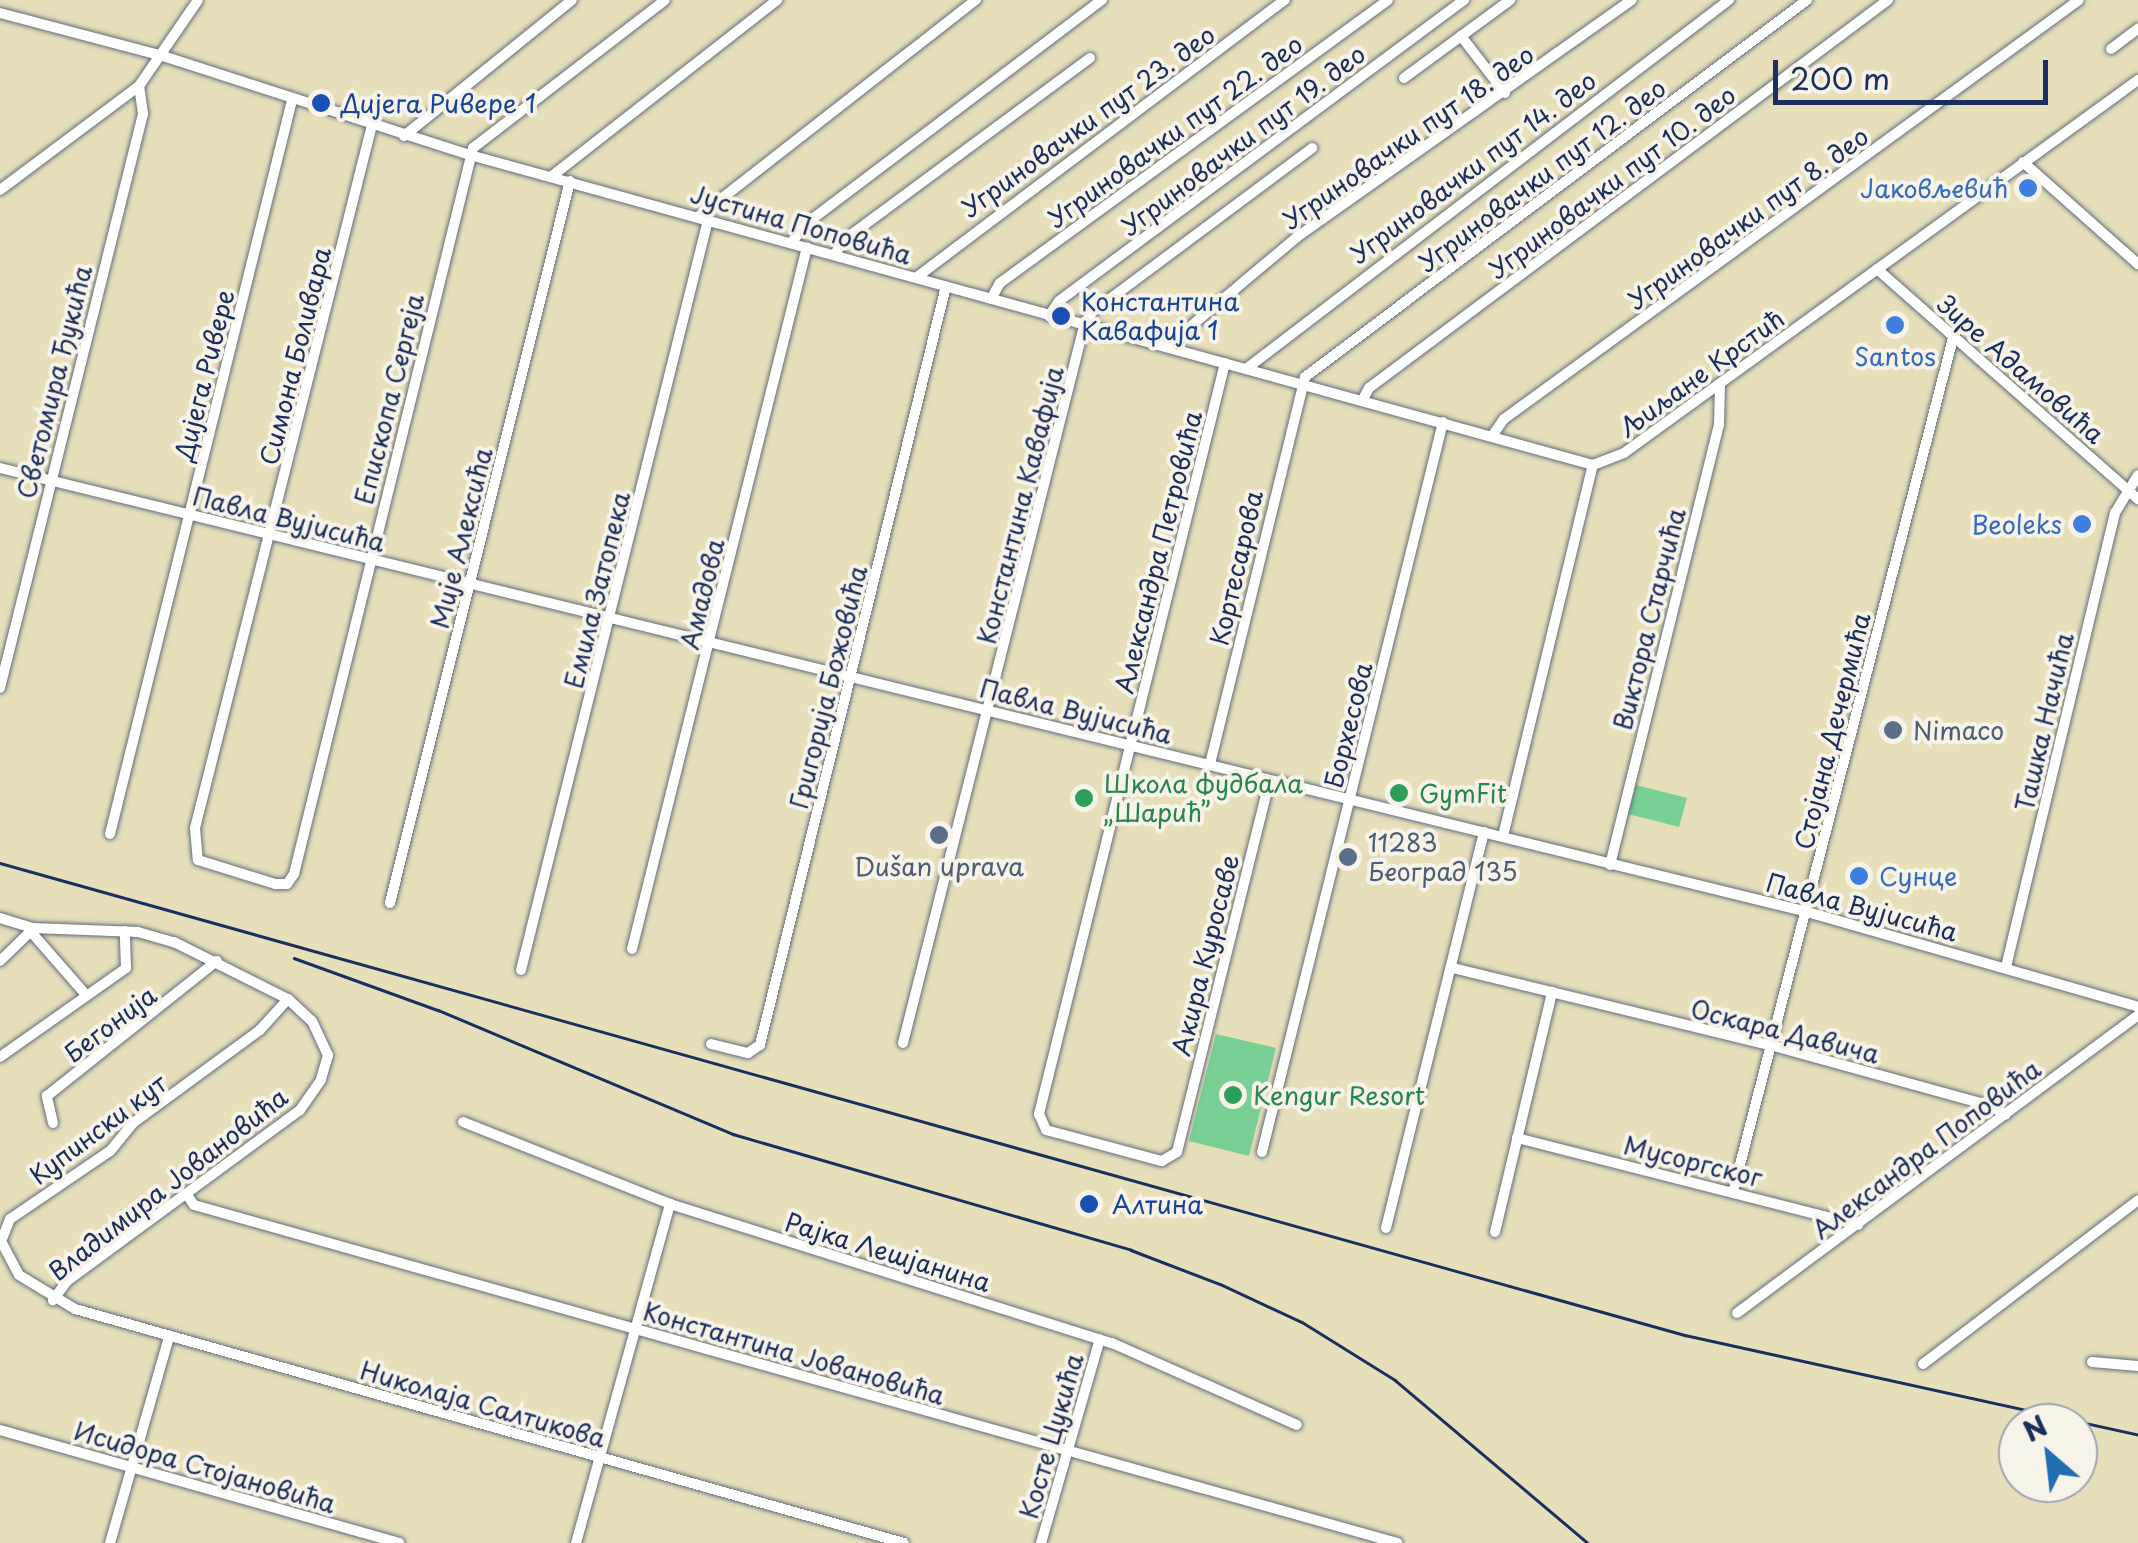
<!DOCTYPE html>
<meta charset="utf-8">
<style>
body{margin:0}
#map{position:relative;width:2138px;height:1543px;overflow:hidden;background:#e6dfba;font-family:"Playpen Sans",sans-serif}
div>[style]{position:absolute}
[style*='--x']{left:calc(var(--x)*1px);top:calc(var(--y)*1px);width:calc(var(--w)*1px);rotate:calc(var(--a)*1deg)}
.green>*{inset:0;background:#78d095}
.roads{filter:drop-shadow(0 0 2px #626d7e) drop-shadow(0 0 2px #626d7e)}
.minor>*{height:10px;margin:-5px;padding:0 5px;transform-origin:5px;border-radius:5px;background:#fff}
.rail>*{height:2.5px;margin:-1.25px;padding:0 1.25px;transform-origin:1.25px;border-radius:1.25px;background:#1b2f5e}
.dots>*{width:28px;height:28px;translate:-50% -50%;box-sizing:border-box;border:5px solid #f7f3e8;border-radius:50%}
span{translate:-50% -50%;white-space:nowrap;text-align:center;line-height:1.15;-webkit-text-stroke:8px #f7f3e8;paint-order:stroke}
.transit-label{font-size:25px;color:#164399}
.left{translate:0 -50%;text-align:left}
.street-label{font-size:25px;color:#1b2f5e}
.shop-label{font-size:25px;color:#366cbe}
.right{translate:-100% -50%;text-align:right}
.service-label{font-size:25px;color:#4e5e75}
.leisure-label{font-size:25px;color:#27864d}
.north{position:absolute;left:1998px;top:1403px;width:100px;height:100px;box-sizing:border-box;background:#f7f3e8;border:2px solid #9fa5b1;border-radius:50%;rotate:332deg;font-size:28px;font-weight:700;line-height:40px;text-align:center;color:#1b2f5e}
.north::after{content:'';display:block;margin:auto;width:35px;height:45px;background:#1f6fb2;clip-path:polygon(50% 0,100% 100%,50% 72%,0 100%)}
.scale{position:absolute;left:1773px;top:60px;width:275px;height:45px;box-sizing:border-box;border:5px solid #1b2f5e;border-top:0;padding-left:12px;font-size:30px;line-height:35px;white-space:nowrap;color:#1b2f5e;-webkit-text-stroke:8px #f7f3e8;paint-order:stroke}
</style>
<div id="map">
<div class="green">
<div style="clip-path:polygon(1636px 785px,1687px 798px,1679px 827px,1628px 814px)"></div>
<div style="clip-path:polygon(1216px 1034px,1276px 1048px,1249px 1156px,1189px 1141px)"></div>
</div>
<div class="roads">
<div class="minor">
<div style="--x:0;--y:13;--w:169;--a:14.8"></div>
<div style="--x:163;--y:56;--w:323;--a:17.9"></div>
<div style="--x:470;--y:155;--w:1165;--a:15.43"></div>
<div style="--x:1593;--y:465;--w:33;--a:-21"></div>
<div style="--x:1624;--y:453;--w:635;--a:-35.97"></div>
<div style="--x:1461;--y:36;--w:72;--a:52.3"></div>
<div style="--x:2111;--y:49;--w:34;--a:-37"></div>
<div style="--x:1404;--y:78;--w:132;--a:-36.3"></div>
<div style="--x:372;--y:125;--w:725;--a:104.13"></div>
<div style="--x:195;--y:828;--w:32;--a:85"></div>
<div style="--x:198;--y:860;--w:81;--a:17.3"></div>
<div style="--x:275;--y:884;--w:12;--a:0"></div>
<div style="--x:287;--y:884;--w:12;--a:-55"></div>
<div style="--x:294;--y:874;--w:748;--a:-76.15"></div>
<div style="--x:473;--y:148;--w:242;--a:-37.6"></div>
<div style="--x:404;--y:136;--w:216;--a:-39"></div>
<div style="--x:2023;--y:162;--w:154;--a:41.6"></div>
<div style="--x:552;--y:176;--w:286;--a:-38"></div>
<div style="--x:0;--y:190;--w:174;--a:-36.8"></div>
<div style="--x:139;--y:86;--w:104;--a:-55.5"></div>
<div style="--x:698;--y:217;--w:353;--a:-38"></div>
<div style="--x:791;--y:243;--w:26;--a:-51"></div>
<div style="--x:807;--y:223;--w:370;--a:-37.1"></div>
<div style="--x:835;--y:254;--w:17;--a:-57"></div>
<div style="--x:844;--y:240;--w:306;--a:-36.5"></div>
<div style="--x:1877;--y:269;--w:348;--a:41.4"></div>
<div style="--x:917;--y:277;--w:461;--a:-37"></div>
<div style="--x:991;--y:299;--w:18;--a:-61"></div>
<div style="--x:1000;--y:283;--w:480;--a:-36.1"></div>
<div style="--x:1049;--y:316;--w:18;--a:-56"></div>
<div style="--x:1059;--y:301;--w:505;--a:-36.62"></div>
<div style="--x:1166;--y:347;--w:171;--a:-40"></div>
<div style="--x:1297;--y:237;--w:410;--a:-35.3"></div>
<div style="--x:1225;--y:363;--w:774;--a:103.91"></div>
<div style="--x:1039;--y:1114;--w:17;--a:66"></div>
<div style="--x:1046;--y:1130;--w:120;--a:15"></div>
<div style="--x:1162;--y:1161;--w:17;--a:-31"></div>
<div style="--x:1177;--y:1152;--w:383;--a:-76"></div>
<div style="--x:1246;--y:369;--w:608;--a:-37.38"></div>
<div style="--x:1363;--y:399;--w:13;--a:-61"></div>
<div style="--x:1369;--y:388;--w:648;--a:-36.78"></div>
<div style="--x:1492;--y:436;--w:21;--a:-55"></div>
<div style="--x:1504;--y:419;--w:711;--a:-36.08"></div>
<div style="--x:0;--y:468;--w:1858;--a:13.8"></div>
<div style="--x:1804;--y:911;--w:348;--a:16"></div>
<div style="--x:0;--y:688;--w:592;--a:-76.01"></div>
<div style="--x:143;--y:114;--w:28;--a:-98"></div>
<div style="--x:1210;--y:764;--w:398;--a:-76.2"></div>
<div style="--x:1305;--y:377;--w:628;--a:-36.91"></div>
<div style="--x:110;--y:834;--w:756;--a:-76.07"></div>
<div style="--x:1503;--y:836;--w:382;--a:-76.4"></div>
<div style="--x:1610;--y:865;--w:453;--a:-76.1"></div>
<div style="--x:1719;--y:425;--w:41;--a:-88.6"></div>
<div style="--x:390;--y:903;--w:744;--a:-76"></div>
<div style="--x:0;--y:918;--w:34;--a:17"></div>
<div style="--x:33;--y:928;--w:105;--a:2.2"></div>
<div style="--x:138;--y:932;--w:37;--a:16"></div>
<div style="--x:174;--y:942;--w:127;--a:26.6"></div>
<div style="--x:288;--y:999;--w:33;--a:43"></div>
<div style="--x:312;--y:1021;--w:38;--a:65"></div>
<div style="--x:328;--y:1055;--w:26;--a:106"></div>
<div style="--x:321;--y:1080;--w:37;--a:125"></div>
<div style="--x:300;--y:1110;--w:289;--a:143.7"></div>
<div style="--x:67;--y:1281;--w:24;--a:126"></div>
<div style="--x:32;--y:933;--w:82;--a:48.9"></div>
<div style="--x:632;--y:949;--w:723;--a:-76"></div>
<div style="--x:0;--y:961;--w:46;--a:-44.1"></div>
<div style="--x:2006;--y:967;--w:467;--a:-76.5"></div>
<div style="--x:2115;--y:513;--w:44;--a:-58.8"></div>
<div style="--x:1453;--y:968;--w:326;--a:13.7"></div>
<div style="--x:1770;--y:1045;--w:229;--a:15.4"></div>
<div style="--x:1991;--y:1106;--w:17;--a:31"></div>
<div style="--x:521;--y:970;--w:773;--a:-76"></div>
<div style="--x:288;--y:999;--w:42;--a:132.1"></div>
<div style="--x:260;--y:1030;--w:157;--a:143.8"></div>
<div style="--x:133;--y:1123;--w:36;--a:129"></div>
<div style="--x:110;--y:1151;--w:121;--a:145.8"></div>
<div style="--x:10;--y:1219;--w:24;--a:112"></div>
<div style="--x:1;--y:1241;--w:38;--a:62"></div>
<div style="--x:19;--y:1275;--w:66;--a:31.3"></div>
<div style="--x:75;--y:1309;--w:861;--a:15.76"></div>
<div style="--x:903;--y:1043;--w:739;--a:-75.83"></div>
<div style="--x:1084;--y:326;--w:15;--a:-62"></div>
<div style="--x:1091;--y:313;--w:276;--a:-36.7"></div>
<div style="--x:711;--y:1044;--w:38;--a:14"></div>
<div style="--x:748;--y:1053;--w:14;--a:-34"></div>
<div style="--x:760;--y:1045;--w:781;--a:-76.23"></div>
<div style="--x:0;--y:1057;--w:154;--a:-35.2"></div>
<div style="--x:126;--y:968;--w:37;--a:-92"></div>
<div style="--x:463;--y:1122;--w:223;--a:21.6"></div>
<div style="--x:670;--y:1204;--w:463;--a:17.5"></div>
<div style="--x:1112;--y:1343;--w:202;--a:23.9"></div>
<div style="--x:53;--y:1123;--w:28;--a:-103"></div>
<div style="--x:47;--y:1096;--w:217;--a:-38.5"></div>
<div style="--x:1517;--y:1138;--w:352;--a:14.3"></div>
<div style="--x:1262;--y:1152;--w:752;--a:-76.07"></div>
<div style="--x:1733;--y:1192;--w:882;--a:-75.55"></div>
<div style="--x:187;--y:1195;--w:12;--a:55"></div>
<div style="--x:194;--y:1205;--w:1250;--a:15.69"></div>
<div style="--x:1386;--y:1228;--w:408;--a:-76.1"></div>
<div style="--x:1495;--y:1232;--w:247;--a:-76.6"></div>
<div style="--x:1737;--y:1313;--w:500;--a:-36.6"></div>
<div style="--x:2092;--y:1362;--w:46;--a:5"></div>
<div style="--x:1923;--y:1364;--w:270;--a:-37.3"></div>
<div style="--x:0;--y:1430;--w:415;--a:15.8"></div>
<div style="--x:110;--y:1543;--w:214;--a:-74"></div>
<div style="--x:576;--y:1543;--w:352;--a:-74.5"></div>
<div style="--x:1041;--y:1543;--w:212;--a:-73.9"></div>
</div>
</div>
<div class="rail">
<div style="--x:0;--y:863;--w:1750;--a:15.65"></div>
<div style="--x:1685;--y:1335;--w:464;--a:12.4"></div>
<div style="--x:294;--y:958;--w:153;--a:19.9"></div>
<div style="--x:438;--y:1010;--w:320;--a:22.8"></div>
<div style="--x:733;--y:1134;--w:415;--a:16.2"></div>
<div style="--x:1131;--y:1250;--w:95;--a:20.9"></div>
<div style="--x:1220;--y:1284;--w:90;--a:24.9"></div>
<div style="--x:1302;--y:1322;--w:110;--a:31.9"></div>
<div style="--x:1395;--y:1380;--w:253;--a:40.2"></div>
</div>
<div class="dots">
<div style="left:321px;top:103px;background:#1a4fb4"></div>
<div style="left:2028px;top:188px;background:#3f7fe0"></div>
<div style="left:1061px;top:316px;background:#1a4fb4"></div>
<div style="left:1895px;top:325px;background:#3f7fe0"></div>
<div style="left:2082px;top:524px;background:#3f7fe0"></div>
<div style="left:1893px;top:730px;background:#5c6f8a"></div>
<div style="left:1399px;top:793px;background:#2e9e5b"></div>
<div style="left:1084px;top:798px;background:#2e9e5b"></div>
<div style="left:939px;top:835px;background:#5c6f8a"></div>
<div style="left:1348px;top:857px;background:#5c6f8a"></div>
<div style="left:1859px;top:876px;background:#3f7fe0"></div>
<div style="left:1233px;top:1095px;background:#2e9e5b"></div>
<div style="left:1089px;top:1204px;background:#1a4fb4"></div>
</div>
<div class="transit-label">
<span class="left" style="left:341px;top:103px">Дијега Ривере 1</span>
<span class="left" style="left:1081px;top:316px">Константина<br>Кавафија 1</span>
<span class="left" style="left:1112px;top:1204px">Алтина</span>
</div>
<div class="street-label">
<span style="left:1088px;top:121px;rotate:-36deg">Угриновачки пут 23. део</span>
<span style="left:1175px;top:131px;rotate:-36deg">Угриновачки пут 22. део</span>
<span style="left:1408px;top:137px;rotate:-35deg">Угриновачки пут 18. део</span>
<span style="left:1243px;top:140px;rotate:-37deg">Угриновачки пут 19. део</span>
<span style="left:1473px;top:167px;rotate:-37deg">Угриновачки пут 14. део</span>
<span style="left:1542px;top:175px;rotate:-37deg">Угриновачки пут 12. део</span>
<span style="left:1612px;top:182px;rotate:-37deg">Угриновачки пут 10. део</span>
<span style="left:1748px;top:218px;rotate:-36deg">Угриновачки пут 8. део</span>
<span style="left:801px;top:224px;rotate:16deg">Јустина Поповића</span>
<span style="left:295px;top:356px;rotate:-76deg">Симона Боливара</span>
<span style="left:2021px;top:369px;rotate:41deg">Зире Адамовића</span>
<span style="left:1701px;top:373px;rotate:-36deg">Љиљане Крстић</span>
<span style="left:204px;top:375px;rotate:-76deg">Дијега Ривере</span>
<span style="left:54px;top:382px;rotate:-76deg">Светомира Ђукића</span>
<span style="left:389px;top:399px;rotate:-76deg">Епископа Сергеја</span>
<span style="left:1020px;top:505px;rotate:-76deg">Константина Кавафија</span>
<span style="left:289px;top:519px;rotate:14deg">Павла Вујисића</span>
<span style="left:461px;top:538px;rotate:-76deg">Мије Алексића</span>
<span style="left:1158px;top:552px;rotate:-76deg">Александра Петровића</span>
<span style="left:1236px;top:568px;rotate:-77deg">Кортесарова</span>
<span style="left:597px;top:590px;rotate:-76deg">Емила Затопека</span>
<span style="left:702px;top:594px;rotate:-76deg">Амадова</span>
<span style="left:1649px;top:619px;rotate:-76deg">Виктора Старчића</span>
<span style="left:828px;top:687px;rotate:-76deg">Григорија Божовића</span>
<span style="left:1076px;top:711px;rotate:14deg">Павла Вујисића</span>
<span style="left:2044px;top:722px;rotate:-77deg">Ташка Начића</span>
<span style="left:1348px;top:725px;rotate:-76deg">Борхесова</span>
<span style="left:1832px;top:731px;rotate:-76deg">Стојана Дечермића</span>
<span style="left:1862px;top:907px;rotate:15deg">Павла Вујисића</span>
<span style="left:1205px;top:955px;rotate:-76deg">Акира Куросаве</span>
<span style="left:110px;top:1024px;rotate:-37deg">Бегонија</span>
<span style="left:1785px;top:1031px;rotate:14deg">Оскара Давича</span>
<span style="left:98px;top:1129px;rotate:-37deg">Купински кут</span>
<span style="left:1926px;top:1149px;rotate:-37deg">Александра Поповића</span>
<span style="left:1693px;top:1161px;rotate:14deg">Мусоргског</span>
<span style="left:168px;top:1184px;rotate:-38deg">Владимира Јовановића</span>
<span style="left:888px;top:1252px;rotate:17deg">Рајка Лешјанина</span>
<span style="left:794px;top:1353px;rotate:16deg">Константина Јовановића</span>
<span style="left:483px;top:1404px;rotate:16deg">Николаја Салтикова</span>
<span style="left:1051px;top:1436px;rotate:-74deg">Косте Цукића</span>
<span style="left:205px;top:1467px;rotate:16deg">Исидора Стојановића</span>
</div>
<div class="shop-label">
<span class="right" style="left:2008px;top:188px">Јаковљевић</span>
<span style="left:1895px;top:356px">Santos</span>
<span class="right" style="left:2062px;top:524px">Beoleks</span>
<span class="left" style="left:1879px;top:876px">Сунце</span>
</div>
<div class="service-label">
<span class="left" style="left:1913px;top:730px">Nimaco</span>
<span class="left" style="left:1368px;top:857px">11283<br>Београд 135</span>
<span style="left:939px;top:866px">Dušan uprava</span>
</div>
<div class="leisure-label">
<span class="left" style="left:1104px;top:798px">Школа фудбала<br>„Шарић”</span>
<span class="left" style="left:1419px;top:793px">GymFit</span>
<span class="left" style="left:1253px;top:1095px">Kengur Resort</span>
</div>
<div class="north">N</div>
<div class="scale">200 m</div>
</div>
